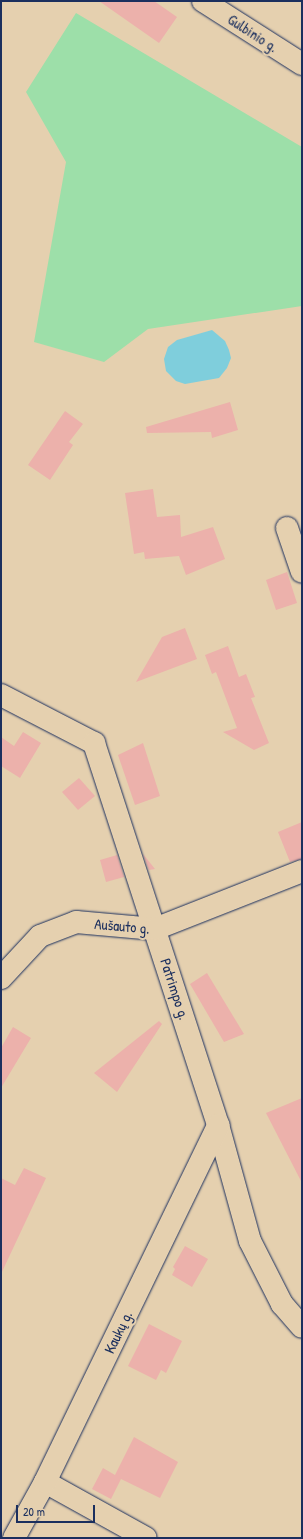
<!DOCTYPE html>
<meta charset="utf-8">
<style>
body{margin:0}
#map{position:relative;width:303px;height:1539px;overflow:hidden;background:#e5d0af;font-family:"Patrick Hand",sans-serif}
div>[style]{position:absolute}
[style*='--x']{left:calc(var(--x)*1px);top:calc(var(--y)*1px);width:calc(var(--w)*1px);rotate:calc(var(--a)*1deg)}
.green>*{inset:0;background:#9ddfa9}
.water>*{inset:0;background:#7fcedc}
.building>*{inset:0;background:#ecb1ab}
.roads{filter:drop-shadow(0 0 1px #1b2f5e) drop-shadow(0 0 1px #1b2f5e)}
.street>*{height:22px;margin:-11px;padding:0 11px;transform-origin:11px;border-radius:11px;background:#e5d0af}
span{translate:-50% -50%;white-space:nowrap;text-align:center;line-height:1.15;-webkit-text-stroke:4px #e5d0af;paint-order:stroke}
.street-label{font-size:15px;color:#1b2f5e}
.frame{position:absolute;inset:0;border:2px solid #1b2f5e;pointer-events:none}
.scale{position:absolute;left:16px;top:1505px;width:79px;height:18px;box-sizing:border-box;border:2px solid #1b2f5e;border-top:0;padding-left:5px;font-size:12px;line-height:14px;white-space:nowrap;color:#1b2f5e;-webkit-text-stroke:3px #e5d0af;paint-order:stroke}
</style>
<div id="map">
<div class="green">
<div style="clip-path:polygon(76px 13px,302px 147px,302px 306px,148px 329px,104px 362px,34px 342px,66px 162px,26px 92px)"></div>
</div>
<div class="water">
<div style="clip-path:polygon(212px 330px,225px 341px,229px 350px,231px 358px,227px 368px,219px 378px,185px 384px,176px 381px,166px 371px,164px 359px,168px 347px,177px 340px)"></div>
</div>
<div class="building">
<div style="clip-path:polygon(99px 1px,154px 1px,177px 17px,159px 43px)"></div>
<div style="clip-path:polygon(230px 402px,238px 430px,212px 438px,211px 432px,147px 433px,146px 427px)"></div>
<div style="clip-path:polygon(65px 411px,83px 424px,69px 442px,73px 445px,50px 480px,28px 465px)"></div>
<div style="clip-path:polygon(153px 489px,157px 517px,180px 515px,181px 537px,213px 527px,225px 559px,186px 575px,179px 556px,145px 559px,144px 552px,134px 554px,125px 493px)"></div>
<div style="clip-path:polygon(287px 572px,297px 603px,276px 610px,266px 580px)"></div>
<div style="clip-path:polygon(185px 628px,197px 659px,136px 682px,162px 637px)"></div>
<div style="clip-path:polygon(228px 646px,239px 677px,246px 674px,255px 697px,251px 698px,269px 743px,254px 750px,223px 732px,237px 728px,216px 672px,212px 674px,205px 655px)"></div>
<div style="clip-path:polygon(23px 732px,41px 743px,20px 778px,1px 766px,1px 737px,14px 746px)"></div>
<div style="clip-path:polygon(143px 743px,160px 796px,135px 805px,118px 755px)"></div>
<div style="clip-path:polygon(79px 778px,95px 796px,78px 810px,62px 792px)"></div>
<div style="clip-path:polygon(302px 822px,302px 859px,290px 862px,278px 832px)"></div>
<div style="clip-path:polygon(143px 854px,155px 869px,149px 870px)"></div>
<div style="clip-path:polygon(117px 855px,124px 877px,106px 882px,100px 860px)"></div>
<div style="clip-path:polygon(207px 973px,244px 1034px,224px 1042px,190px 984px)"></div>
<div style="clip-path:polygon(159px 1021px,162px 1024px,117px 1092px,94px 1073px)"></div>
<div style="clip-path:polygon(13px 1027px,31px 1038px,1px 1088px,1px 1048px)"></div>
<div style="clip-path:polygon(302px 1098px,302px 1183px,266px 1113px)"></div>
<div style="clip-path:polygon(24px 1168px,46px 1178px,1px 1274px,1px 1178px,15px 1185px)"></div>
<div style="clip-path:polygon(185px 1246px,208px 1259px,192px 1287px,172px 1275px,175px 1269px,173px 1267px)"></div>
<div style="clip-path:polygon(149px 1324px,182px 1341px,166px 1373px,161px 1370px,156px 1380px,128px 1366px)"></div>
<div style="clip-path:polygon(134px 1437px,178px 1462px,160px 1498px,121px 1479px,111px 1499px,92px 1489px,103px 1468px,115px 1475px)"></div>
</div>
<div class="roads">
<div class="street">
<div style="--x:203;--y:1;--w:117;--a:32.5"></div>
<div style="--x:287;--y:528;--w:46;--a:71.2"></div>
<div style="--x:1;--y:695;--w:105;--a:27.3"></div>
<div style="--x:94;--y:743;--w:402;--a:72"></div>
<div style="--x:218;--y:1125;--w:120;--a:74.6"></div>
<div style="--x:250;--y:1241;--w:71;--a:63.1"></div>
<div style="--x:282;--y:1304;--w:30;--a:49"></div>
<div style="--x:1;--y:978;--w:57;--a:-47.1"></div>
<div style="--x:40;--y:936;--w:39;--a:-21"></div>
<div style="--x:76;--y:922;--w:79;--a:5.1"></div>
<div style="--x:155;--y:929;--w:158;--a:-21.5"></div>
<div style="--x:45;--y:1482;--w:115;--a:29"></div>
<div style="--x:14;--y:1538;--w:64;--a:-61"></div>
<div style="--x:45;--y:1482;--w:397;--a:-64.1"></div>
</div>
</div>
<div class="street-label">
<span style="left:253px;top:33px;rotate:33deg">Gulbinio g.</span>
<span style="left:122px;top:926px;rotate:5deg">Aušauto g.</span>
<span style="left:175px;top:989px;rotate:72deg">Patrimpo g.</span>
<span style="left:118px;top:1332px;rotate:-64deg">Kaukų g.</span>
</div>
<div class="frame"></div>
<div class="scale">20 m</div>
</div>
